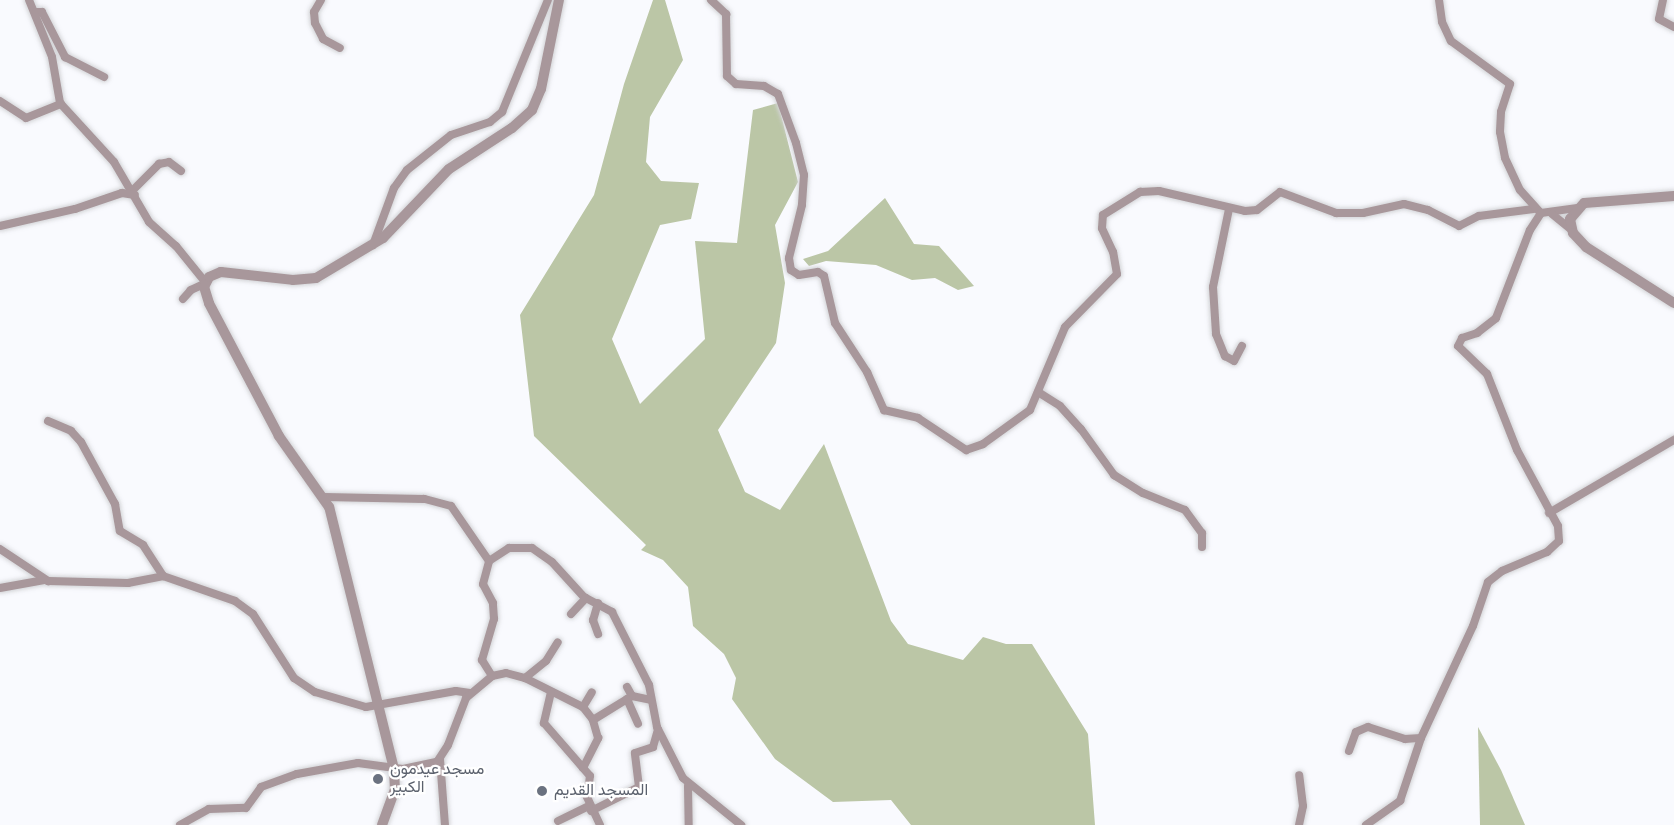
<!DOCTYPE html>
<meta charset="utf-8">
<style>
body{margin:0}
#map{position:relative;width:1674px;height:825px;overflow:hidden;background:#f9fafe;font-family:Overpass,Vazirmatn,sans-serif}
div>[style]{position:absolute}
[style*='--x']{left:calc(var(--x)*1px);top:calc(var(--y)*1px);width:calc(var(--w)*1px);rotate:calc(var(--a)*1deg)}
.forest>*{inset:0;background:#bbc6a6}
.roads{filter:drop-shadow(0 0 2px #d3d4d7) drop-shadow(0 0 2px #d3d4d7)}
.minor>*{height:8px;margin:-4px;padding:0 4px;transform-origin:4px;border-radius:4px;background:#a8979b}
.tertiary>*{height:10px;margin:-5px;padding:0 5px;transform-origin:5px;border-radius:5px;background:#a8979b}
.dots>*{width:16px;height:16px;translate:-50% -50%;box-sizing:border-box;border:3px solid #fff;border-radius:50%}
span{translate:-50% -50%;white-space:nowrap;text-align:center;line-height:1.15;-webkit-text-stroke:4.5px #fff;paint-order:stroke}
.worship-label{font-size:16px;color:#5b616d}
.left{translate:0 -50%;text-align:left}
</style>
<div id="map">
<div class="forest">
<div style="clip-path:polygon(653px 0,665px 0,683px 60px,650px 117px,646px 162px,661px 181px,699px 183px,691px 219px,660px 225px,612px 339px,640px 404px,705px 339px,695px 241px,737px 243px,753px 110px,778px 103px,798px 182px,775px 225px,785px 283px,776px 343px,718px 430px,745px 492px,780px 510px,824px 444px,891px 621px,908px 644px,963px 660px,983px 637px,1006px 644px,1032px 644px,1088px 734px,1095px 825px,911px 825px,891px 800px,833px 802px,775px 759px,732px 699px,736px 678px,724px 654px,693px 626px,688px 587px,663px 560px,641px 550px,646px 545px,534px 436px,520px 315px,594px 195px,624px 84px)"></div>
<div style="clip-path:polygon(885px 198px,914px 244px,939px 246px,974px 286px,958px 290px,935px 278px,912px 280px,876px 265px,826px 261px,809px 266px,803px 259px,828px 251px)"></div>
<div style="clip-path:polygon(1478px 727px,1501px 770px,1525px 825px,1480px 825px)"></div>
</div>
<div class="roads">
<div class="minor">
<div style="--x:29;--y:0;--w:61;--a:68"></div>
<div style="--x:52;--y:57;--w:47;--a:80.1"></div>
<div style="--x:60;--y:103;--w:80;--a:47.5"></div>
<div style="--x:114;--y:162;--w:69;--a:59.7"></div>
<div style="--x:149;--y:222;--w:36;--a:42"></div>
<div style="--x:176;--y:246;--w:48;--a:51"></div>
<div style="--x:206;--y:283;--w:17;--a:155"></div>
<div style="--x:191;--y:290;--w:12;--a:132"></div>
<div style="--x:321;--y:0;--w:14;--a:120"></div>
<div style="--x:314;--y:12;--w:11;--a:85"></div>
<div style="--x:315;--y:23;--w:18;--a:63"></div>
<div style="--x:323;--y:39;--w:19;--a:28"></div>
<div style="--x:711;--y:0;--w:21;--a:43"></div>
<div style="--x:726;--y:14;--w:62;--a:89.1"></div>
<div style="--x:727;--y:76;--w:12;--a:42"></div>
<div style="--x:736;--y:84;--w:28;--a:4"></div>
<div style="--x:764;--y:86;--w:16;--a:30"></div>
<div style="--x:778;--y:94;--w:52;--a:69.8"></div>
<div style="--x:796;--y:143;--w:33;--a:76"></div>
<div style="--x:804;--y:175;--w:30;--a:94"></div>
<div style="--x:802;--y:205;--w:55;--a:103.8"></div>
<div style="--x:789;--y:258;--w:12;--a:81"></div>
<div style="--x:791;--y:270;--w:9;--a:32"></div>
<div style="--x:799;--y:275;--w:19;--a:-9"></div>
<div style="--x:818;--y:272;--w:7;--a:34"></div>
<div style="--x:824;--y:276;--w:48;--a:76.8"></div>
<div style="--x:835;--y:323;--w:59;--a:56.9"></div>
<div style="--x:867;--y:372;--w:42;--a:65.9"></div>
<div style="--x:884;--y:410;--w:35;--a:13"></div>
<div style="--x:918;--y:418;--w:58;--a:33.7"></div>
<div style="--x:966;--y:450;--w:18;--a:-19"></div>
<div style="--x:983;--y:444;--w:58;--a:-35.9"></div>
<div style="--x:1030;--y:410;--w:90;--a:-67.1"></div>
<div style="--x:1065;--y:327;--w:74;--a:-45.5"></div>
<div style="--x:1117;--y:274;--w:22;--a:-100"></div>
<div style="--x:1113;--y:252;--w:26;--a:-115"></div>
<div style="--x:1102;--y:228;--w:13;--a:-86"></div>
<div style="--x:1103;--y:215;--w:44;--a:-31.9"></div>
<div style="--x:1140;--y:192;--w:19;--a:-3"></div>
<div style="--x:1159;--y:191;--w:88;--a:13.1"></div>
<div style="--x:1245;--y:211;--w:12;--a:-5"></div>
<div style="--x:1257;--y:210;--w:29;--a:-38"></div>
<div style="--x:1280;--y:192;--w:60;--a:20.6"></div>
<div style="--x:1336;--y:213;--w:27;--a:0"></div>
<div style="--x:1363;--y:213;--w:42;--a:-12.4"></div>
<div style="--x:1404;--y:204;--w:25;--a:14"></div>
<div style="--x:1428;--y:210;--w:35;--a:27"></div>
<div style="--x:1459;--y:226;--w:22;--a:-27"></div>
<div style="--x:1479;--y:216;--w:55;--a:-7.3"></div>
<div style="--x:1439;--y:0;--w:22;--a:82"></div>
<div style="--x:1442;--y:22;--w:21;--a:65"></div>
<div style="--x:1451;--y:41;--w:73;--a:36.1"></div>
<div style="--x:1510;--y:84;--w:29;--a:108"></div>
<div style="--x:1501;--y:112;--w:20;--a:93"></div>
<div style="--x:1500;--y:132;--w:26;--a:79"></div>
<div style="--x:1505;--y:158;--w:35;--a:65"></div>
<div style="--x:1520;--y:190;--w:31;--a:48"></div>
<div style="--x:1541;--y:213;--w:35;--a:-8"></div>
<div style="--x:1663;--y:0;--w:19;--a:102"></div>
<div style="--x:1659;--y:19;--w:17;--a:28"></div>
<div style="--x:36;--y:12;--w:6;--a:0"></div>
<div style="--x:42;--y:12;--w:51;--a:62.9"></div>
<div style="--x:65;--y:57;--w:44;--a:27.1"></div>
<div style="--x:0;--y:101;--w:31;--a:33"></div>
<div style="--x:26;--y:118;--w:38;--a:-22"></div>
<div style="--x:133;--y:190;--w:37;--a:-45"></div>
<div style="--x:159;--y:164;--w:10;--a:-11"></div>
<div style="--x:169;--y:162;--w:15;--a:37"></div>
<div style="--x:1229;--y:209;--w:80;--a:101.6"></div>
<div style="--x:1213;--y:287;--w:47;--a:86.3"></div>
<div style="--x:1216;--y:334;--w:24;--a:68"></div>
<div style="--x:1225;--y:356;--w:10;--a:29"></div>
<div style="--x:1234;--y:361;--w:17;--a:-62"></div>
<div style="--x:1552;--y:214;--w:26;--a:39"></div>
<div style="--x:0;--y:226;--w:77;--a:-12.8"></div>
<div style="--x:75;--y:209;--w:50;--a:-18.8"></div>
<div style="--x:122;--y:193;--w:13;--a:9"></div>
<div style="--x:373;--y:245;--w:61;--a:-69.8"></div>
<div style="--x:394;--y:188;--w:22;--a:-54"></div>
<div style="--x:407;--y:170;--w:56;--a:-38.5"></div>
<div style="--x:451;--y:135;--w:41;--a:-18.4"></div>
<div style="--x:490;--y:122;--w:16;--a:-40"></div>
<div style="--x:502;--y:112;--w:121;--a:-67.7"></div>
<div style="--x:1038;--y:392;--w:26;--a:32"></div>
<div style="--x:1060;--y:406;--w:31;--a:48"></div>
<div style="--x:1081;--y:429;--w:57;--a:54.3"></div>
<div style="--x:1114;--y:475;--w:34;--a:32"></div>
<div style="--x:1143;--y:493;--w:45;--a:22"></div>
<div style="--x:1185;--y:510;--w:29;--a:54"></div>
<div style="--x:1202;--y:533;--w:14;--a:90"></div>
<div style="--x:48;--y:421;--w:25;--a:23"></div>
<div style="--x:71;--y:431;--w:15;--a:48"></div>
<div style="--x:81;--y:442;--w:71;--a:61.3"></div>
<div style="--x:115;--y:504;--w:27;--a:80"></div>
<div style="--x:120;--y:531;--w:27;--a:31"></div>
<div style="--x:143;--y:545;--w:37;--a:57"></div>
<div style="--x:1549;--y:513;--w:145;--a:-30.3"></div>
<div style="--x:0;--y:549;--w:58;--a:33.7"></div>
<div style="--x:48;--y:581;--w:80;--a:1.4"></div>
<div style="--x:128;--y:583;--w:36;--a:-11"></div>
<div style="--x:163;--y:576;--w:76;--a:19.1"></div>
<div style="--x:235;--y:601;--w:22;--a:36"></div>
<div style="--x:253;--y:614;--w:76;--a:57.4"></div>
<div style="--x:294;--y:678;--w:25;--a:34"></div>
<div style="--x:315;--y:692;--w:53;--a:16.4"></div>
<div style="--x:366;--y:707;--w:91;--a:-10.1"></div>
<div style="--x:456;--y:691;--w:14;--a:8"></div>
<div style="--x:489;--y:561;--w:24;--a:-33"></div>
<div style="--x:509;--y:548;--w:23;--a:0"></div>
<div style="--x:532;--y:548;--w:24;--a:35"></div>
<div style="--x:552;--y:562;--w:47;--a:47.6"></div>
<div style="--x:584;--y:597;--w:32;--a:28"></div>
<div style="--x:612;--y:612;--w:82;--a:63.1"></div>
<div style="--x:649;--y:685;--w:43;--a:79.2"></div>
<div style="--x:657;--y:727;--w:57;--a:63"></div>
<div style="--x:683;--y:778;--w:75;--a:39"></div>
<div style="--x:0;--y:588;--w:45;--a:-10.3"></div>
<div style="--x:598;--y:603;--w:18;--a:106"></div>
<div style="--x:593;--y:620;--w:15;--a:70"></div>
<div style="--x:571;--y:614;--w:22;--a:-47"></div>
<div style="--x:492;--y:676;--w:14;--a:-12"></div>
<div style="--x:506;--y:673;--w:20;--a:15"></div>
<div style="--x:525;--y:678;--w:65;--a:26.6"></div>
<div style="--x:583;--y:707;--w:16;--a:52"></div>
<div style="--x:593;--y:720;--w:46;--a:-31.6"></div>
<div style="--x:632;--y:696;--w:19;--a:12"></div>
<div style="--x:525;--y:678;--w:27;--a:-39"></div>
<div style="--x:546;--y:661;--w:22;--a:-58"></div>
<div style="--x:627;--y:687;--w:10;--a:61"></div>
<div style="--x:551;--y:692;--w:32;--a:103"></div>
<div style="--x:544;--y:723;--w:70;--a:49"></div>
<div style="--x:590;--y:776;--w:21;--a:98"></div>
<div style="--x:587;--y:797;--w:31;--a:65"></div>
<div style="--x:627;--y:699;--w:27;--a:66"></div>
<div style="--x:583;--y:707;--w:17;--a:-59"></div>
<div style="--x:1349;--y:751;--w:20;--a:-70"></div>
<div style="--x:1356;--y:732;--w:13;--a:-23"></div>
<div style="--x:1368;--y:727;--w:39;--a:18"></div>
<div style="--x:1405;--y:739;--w:16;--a:-4"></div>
<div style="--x:1421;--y:738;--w:123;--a:-65.1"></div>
<div style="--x:1473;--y:626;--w:46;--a:-71.2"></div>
<div style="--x:1488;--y:582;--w:18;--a:-38"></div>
<div style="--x:1502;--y:571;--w:49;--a:-22.9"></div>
<div style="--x:1547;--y:552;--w:16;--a:-43"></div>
<div style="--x:1559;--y:541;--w:15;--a:-94"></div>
<div style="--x:1558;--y:526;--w:86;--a:-118.3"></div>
<div style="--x:1517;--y:450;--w:82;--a:-111.5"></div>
<div style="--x:1487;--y:374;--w:40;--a:-136"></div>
<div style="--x:1458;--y:346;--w:9;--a:-63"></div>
<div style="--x:1462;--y:338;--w:16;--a:-18"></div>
<div style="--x:1477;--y:333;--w:24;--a:-38"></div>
<div style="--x:1496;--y:318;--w:94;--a:-68.9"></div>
<div style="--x:1530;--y:230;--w:20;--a:-57"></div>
<div style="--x:440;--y:759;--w:66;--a:85.7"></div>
<div style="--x:583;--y:768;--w:34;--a:-63"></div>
<div style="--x:598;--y:738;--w:19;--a:-106"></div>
<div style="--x:688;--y:786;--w:39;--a:89"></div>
<div style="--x:591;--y:811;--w:54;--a:-26.6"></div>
<div style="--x:639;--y:787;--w:34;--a:-97"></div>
<div style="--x:635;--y:753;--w:19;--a:-18"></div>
<div style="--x:653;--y:747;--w:18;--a:-74"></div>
<div style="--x:558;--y:821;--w:34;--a:-26"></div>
<div style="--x:180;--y:825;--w:33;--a:-29"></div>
<div style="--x:209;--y:809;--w:37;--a:-2"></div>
<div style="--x:246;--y:808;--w:26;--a:-54"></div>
<div style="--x:261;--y:787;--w:38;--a:-20"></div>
<div style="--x:297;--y:774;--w:62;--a:-10.2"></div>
<div style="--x:358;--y:763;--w:45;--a:7.6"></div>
<div style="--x:403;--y:769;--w:35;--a:-12"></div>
<div style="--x:437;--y:762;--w:20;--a:-57"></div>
<div style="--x:448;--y:745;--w:50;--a:-69"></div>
<div style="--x:466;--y:698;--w:34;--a:-40"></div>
<div style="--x:492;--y:676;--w:19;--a:-122"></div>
<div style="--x:482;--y:660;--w:43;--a:-73.7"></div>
<div style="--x:494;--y:619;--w:16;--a:-94"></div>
<div style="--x:493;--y:603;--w:21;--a:-118"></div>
<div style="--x:483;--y:584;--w:24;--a:-75"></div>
<div style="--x:489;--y:561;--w:67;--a:-124.6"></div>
<div style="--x:451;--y:506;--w:28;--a:-165"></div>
<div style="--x:424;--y:499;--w:100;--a:-178.9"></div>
<div style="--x:1299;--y:825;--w:19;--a:-78"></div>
<div style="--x:1303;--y:806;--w:31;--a:-97"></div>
<div style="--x:1366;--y:825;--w:42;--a:-35.2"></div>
<div style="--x:1400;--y:801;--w:66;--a:-71.6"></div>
</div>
<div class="tertiary">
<div style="--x:1674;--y:196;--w:90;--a:175.6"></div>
<div style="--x:1584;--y:203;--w:21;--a:131"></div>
<div style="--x:1570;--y:219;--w:14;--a:78"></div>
<div style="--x:1573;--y:233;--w:19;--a:47"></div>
<div style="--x:1586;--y:247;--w:104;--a:32.5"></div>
<div style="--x:382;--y:825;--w:37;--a:-70"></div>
<div style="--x:395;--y:790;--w:21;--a:-93"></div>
<div style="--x:394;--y:769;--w:270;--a:-103.9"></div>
<div style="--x:329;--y:507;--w:87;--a:-125.2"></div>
<div style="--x:279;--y:436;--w:150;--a:-117.8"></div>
<div style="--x:209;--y:303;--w:17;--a:-107"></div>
<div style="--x:204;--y:287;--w:11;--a:-63"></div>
<div style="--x:209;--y:277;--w:13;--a:-23"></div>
<div style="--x:221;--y:272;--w:72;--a:6.3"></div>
<div style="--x:293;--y:280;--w:23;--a:-5"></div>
<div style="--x:316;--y:278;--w:78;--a:-30.8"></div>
<div style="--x:383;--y:238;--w:95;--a:-46.3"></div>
<div style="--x:449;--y:169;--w:75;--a:-33.1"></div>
<div style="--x:512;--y:128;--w:27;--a:-42"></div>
<div style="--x:532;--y:110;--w:23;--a:-67"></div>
<div style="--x:541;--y:89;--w:91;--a:-78.6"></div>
</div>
</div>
<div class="dots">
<div style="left:378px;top:779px;background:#6b7280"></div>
<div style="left:542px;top:791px;background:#6b7280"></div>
</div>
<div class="worship-label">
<span class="left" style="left:390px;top:779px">مسجد عيدمون<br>الكبير</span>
<span class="left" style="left:554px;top:791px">المسجد القديم</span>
</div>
</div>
